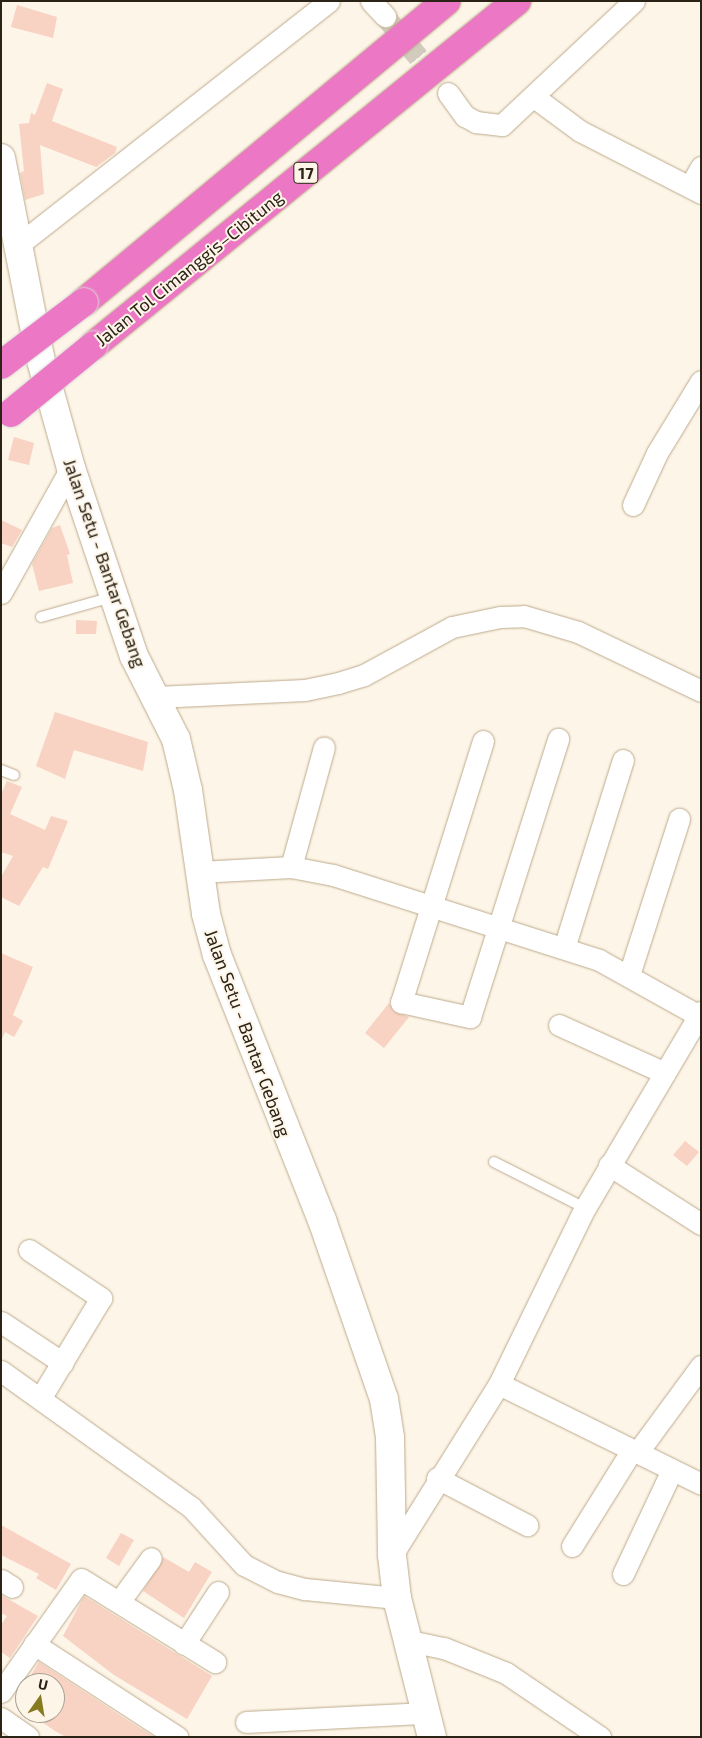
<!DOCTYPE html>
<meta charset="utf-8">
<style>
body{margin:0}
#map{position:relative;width:702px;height:1738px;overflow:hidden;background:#fdf5e8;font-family:"Exo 2",sans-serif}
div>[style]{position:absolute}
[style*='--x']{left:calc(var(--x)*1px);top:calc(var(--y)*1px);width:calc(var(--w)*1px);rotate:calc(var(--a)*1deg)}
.building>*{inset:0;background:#f8d2c2}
.minor-tunnel>*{height:21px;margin-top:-10.5px;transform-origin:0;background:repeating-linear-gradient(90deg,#d3cbbe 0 21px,transparent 0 32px)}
.roads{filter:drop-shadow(0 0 1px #bdaa8b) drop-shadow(0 0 1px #bdaa8b)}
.service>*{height:10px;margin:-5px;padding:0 5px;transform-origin:5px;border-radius:5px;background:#fff}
.minor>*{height:21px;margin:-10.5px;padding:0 10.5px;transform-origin:10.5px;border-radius:10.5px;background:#fff}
.secondary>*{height:28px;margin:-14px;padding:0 14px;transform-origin:14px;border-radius:14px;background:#fff}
.motorway>*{height:28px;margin:-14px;padding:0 14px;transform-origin:14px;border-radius:14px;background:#ec78c5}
.bridges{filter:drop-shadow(0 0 1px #d9d7d5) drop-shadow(0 0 1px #d9d7d5)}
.motorway-bridge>*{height:28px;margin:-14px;padding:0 14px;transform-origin:14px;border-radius:14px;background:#ec78c5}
span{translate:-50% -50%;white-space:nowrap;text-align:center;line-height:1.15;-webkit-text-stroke:4px #fdf5e8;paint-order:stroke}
.shield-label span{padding:1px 4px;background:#fdf5e8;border:1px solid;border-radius:4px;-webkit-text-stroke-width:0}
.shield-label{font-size:16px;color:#2a2316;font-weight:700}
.street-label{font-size:18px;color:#2a2316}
.frame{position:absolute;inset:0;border:2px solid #2a2316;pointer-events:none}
.north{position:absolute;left:15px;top:1673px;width:50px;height:50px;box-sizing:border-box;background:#fdf5e8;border:1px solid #a9a194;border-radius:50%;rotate:13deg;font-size:14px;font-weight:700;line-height:20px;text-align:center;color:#2a2316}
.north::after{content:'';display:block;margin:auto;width:18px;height:22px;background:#887a1f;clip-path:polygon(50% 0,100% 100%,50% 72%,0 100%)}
</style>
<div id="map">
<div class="building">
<div style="clip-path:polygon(17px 5px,57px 17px,53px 38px,11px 27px)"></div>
<div style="clip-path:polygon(47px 83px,63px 89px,52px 121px,117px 147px,115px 153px,96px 167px,40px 145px,44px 194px,25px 200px,20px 173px,24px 171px,19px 124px,29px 123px,31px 113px,35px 115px)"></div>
<div style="clip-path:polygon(14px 437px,34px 443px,29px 465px,8px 460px)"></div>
<div style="clip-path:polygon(1px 520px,22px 530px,12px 547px,1px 543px)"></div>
<div style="clip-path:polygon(60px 525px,70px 554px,67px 555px,73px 583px,39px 591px,32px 564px,52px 528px)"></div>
<div style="clip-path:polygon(76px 620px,97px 621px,96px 634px,76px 634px)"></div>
<div style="clip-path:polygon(55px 712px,148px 742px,143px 771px,74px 750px,65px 779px,36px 766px)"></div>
<div style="clip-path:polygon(7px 781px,22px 787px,10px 814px,45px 830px,51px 816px,68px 821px,48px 869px,43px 867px,19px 906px,1px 897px,1px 877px,13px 856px,1px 852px,1px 794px)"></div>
<div style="clip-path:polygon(1px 953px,33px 967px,13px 1015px,23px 1021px,14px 1037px,5px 1032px,1px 1041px)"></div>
<div style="clip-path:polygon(389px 1003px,393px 1011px,409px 1017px,384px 1048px,365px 1033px)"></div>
<div style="clip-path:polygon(685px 1141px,699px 1152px,687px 1166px,673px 1155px)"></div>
<div style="clip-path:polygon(1px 1525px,71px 1564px,56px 1590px,36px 1578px,39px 1574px,1px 1555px)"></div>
<div style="clip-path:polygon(121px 1533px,134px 1540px,119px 1566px,106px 1558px)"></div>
<div style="clip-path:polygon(163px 1557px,189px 1572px,195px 1562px,212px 1572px,184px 1618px,143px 1591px)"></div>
<div style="clip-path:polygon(1px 1595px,38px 1616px,10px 1658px,1px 1652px,1px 1625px,7px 1616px,1px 1613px)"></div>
<div style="clip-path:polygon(84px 1596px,212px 1676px,187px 1719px,114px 1675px,63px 1636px)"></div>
<div style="clip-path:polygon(39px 1662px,121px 1716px,154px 1737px,66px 1737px,55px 1731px,29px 1713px,55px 1713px,55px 1683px,26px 1683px)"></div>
</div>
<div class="minor-tunnel">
<div style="--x:385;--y:16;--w:99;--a:50.7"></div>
</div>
<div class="roads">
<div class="service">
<div style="--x:41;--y:617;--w:74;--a:-15.7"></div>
<div style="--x:1;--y:770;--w:14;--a:21"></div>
<div style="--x:494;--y:1162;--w:102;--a:26.8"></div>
</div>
<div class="minor">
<div style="--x:371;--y:1;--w:21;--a:47"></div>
<div style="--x:448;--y:93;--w:29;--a:54"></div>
<div style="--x:465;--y:116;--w:13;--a:29"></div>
<div style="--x:476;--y:122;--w:26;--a:7"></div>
<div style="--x:502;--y:125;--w:181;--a:-43.2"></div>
<div style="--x:534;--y:97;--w:57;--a:36.5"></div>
<div style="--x:580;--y:131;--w:136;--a:27.1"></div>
<div style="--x:690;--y:186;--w:22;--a:-60"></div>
<div style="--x:18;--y:245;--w:395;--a:-38.1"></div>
<div style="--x:633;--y:505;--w:57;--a:-65.2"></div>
<div style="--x:657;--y:453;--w:84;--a:-58.6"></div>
<div style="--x:1;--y:593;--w:143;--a:-60.8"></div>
<div style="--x:156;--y:697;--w:149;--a:-2.7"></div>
<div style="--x:305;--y:690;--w:34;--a:-12"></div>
<div style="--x:338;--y:683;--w:27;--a:-17"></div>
<div style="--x:364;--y:675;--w:100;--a:-28.6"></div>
<div style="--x:452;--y:627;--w:49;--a:-11.8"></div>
<div style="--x:500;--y:617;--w:24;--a:-2"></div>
<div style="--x:524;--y:616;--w:56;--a:16.5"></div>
<div style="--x:578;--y:632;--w:136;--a:25.6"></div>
<div style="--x:483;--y:741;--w:274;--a:107.4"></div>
<div style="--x:401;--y:1002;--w:71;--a:12.3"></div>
<div style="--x:470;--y:1017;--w:292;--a:-72.4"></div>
<div style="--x:291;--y:867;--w:124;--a:-74.6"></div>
<div style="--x:199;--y:872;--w:92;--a:-3.1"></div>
<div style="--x:291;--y:867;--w:43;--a:10.8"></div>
<div style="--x:333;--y:875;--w:279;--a:17.7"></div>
<div style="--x:599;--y:960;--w:113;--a:29.1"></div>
<div style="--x:564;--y:948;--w:197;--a:-72.6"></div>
<div style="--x:629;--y:975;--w:164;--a:-72.2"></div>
<div style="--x:559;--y:1025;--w:116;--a:24.4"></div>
<div style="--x:609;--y:1165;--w:109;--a:32.7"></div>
<div style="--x:29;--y:1250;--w:87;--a:33.7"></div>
<div style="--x:101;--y:1298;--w:116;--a:121.2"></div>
<div style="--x:1;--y:1322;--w:74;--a:33.5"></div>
<div style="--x:1;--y:1371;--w:234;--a:35.6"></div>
<div style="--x:191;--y:1507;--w:79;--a:47.6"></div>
<div style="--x:244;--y:1565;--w:38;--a:27"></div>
<div style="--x:278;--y:1582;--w:28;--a:15"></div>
<div style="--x:305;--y:1589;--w:92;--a:5.6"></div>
<div style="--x:499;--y:1384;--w:225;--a:26.3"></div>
<div style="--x:637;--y:1453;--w:108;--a:-53.7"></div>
<div style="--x:437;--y:1478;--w:102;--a:27.6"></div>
<div style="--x:572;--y:1546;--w:113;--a:-58"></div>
<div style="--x:392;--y:1555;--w:202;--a:-58"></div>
<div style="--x:499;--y:1384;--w:196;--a:-64"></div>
<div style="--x:585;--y:1208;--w:228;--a:-59.4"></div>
<div style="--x:623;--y:1574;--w:115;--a:-64.8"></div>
<div style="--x:1;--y:1580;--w:13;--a:32"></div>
<div style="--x:119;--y:1602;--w:54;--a:-54"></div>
<div style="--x:405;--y:1640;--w:40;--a:12"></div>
<div style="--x:444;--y:1648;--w:67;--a:22"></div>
<div style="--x:506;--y:1673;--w:114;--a:34.2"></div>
<div style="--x:34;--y:1644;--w:171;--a:33"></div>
<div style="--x:184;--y:1644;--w:62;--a:-56.8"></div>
<div style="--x:1;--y:1692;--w:138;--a:-54.7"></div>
<div style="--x:81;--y:1579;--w:158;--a:31.8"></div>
<div style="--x:1;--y:1718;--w:33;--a:35"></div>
<div style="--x:246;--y:1722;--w:180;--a:-2.9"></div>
</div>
<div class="secondary">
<div style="--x:1;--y:158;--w:203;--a:78.9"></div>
<div style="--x:40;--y:357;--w:115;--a:74.4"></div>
<div style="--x:71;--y:468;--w:198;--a:71.5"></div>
<div style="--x:134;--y:656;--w:93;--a:63.2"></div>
<div style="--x:176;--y:739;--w:52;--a:76.8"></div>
<div style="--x:188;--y:790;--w:125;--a:81.7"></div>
<div style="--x:206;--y:914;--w:42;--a:75"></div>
<div style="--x:217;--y:955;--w:285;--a:68.4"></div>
<div style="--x:322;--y:1220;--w:189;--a:70.9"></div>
<div style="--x:384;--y:1399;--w:39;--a:81"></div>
<div style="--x:390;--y:1438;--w:117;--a:89"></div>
<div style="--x:392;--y:1555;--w:43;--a:83.4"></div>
<div style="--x:397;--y:1598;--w:143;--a:75.9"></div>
</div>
<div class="motorway">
<div style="--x:84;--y:302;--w:471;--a:-39.7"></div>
<div style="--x:94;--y:345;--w:545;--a:-39.12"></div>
</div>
</div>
<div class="bridges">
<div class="motorway-bridge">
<div style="--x:1;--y:365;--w:104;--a:-37.2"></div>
<div style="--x:11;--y:413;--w:107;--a:-39.3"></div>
</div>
</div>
<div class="shield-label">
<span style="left:306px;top:173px">17</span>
</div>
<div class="street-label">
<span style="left:189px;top:268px;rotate:-39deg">Jalan Tol Cimanggis–Cibitung</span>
<span style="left:105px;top:563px;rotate:71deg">Jalan Setu - Bantar Gebang</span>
<span style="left:248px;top:1033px;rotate:70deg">Jalan Setu - Bantar Gebang</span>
</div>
<div class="frame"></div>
<div class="north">U</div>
</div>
